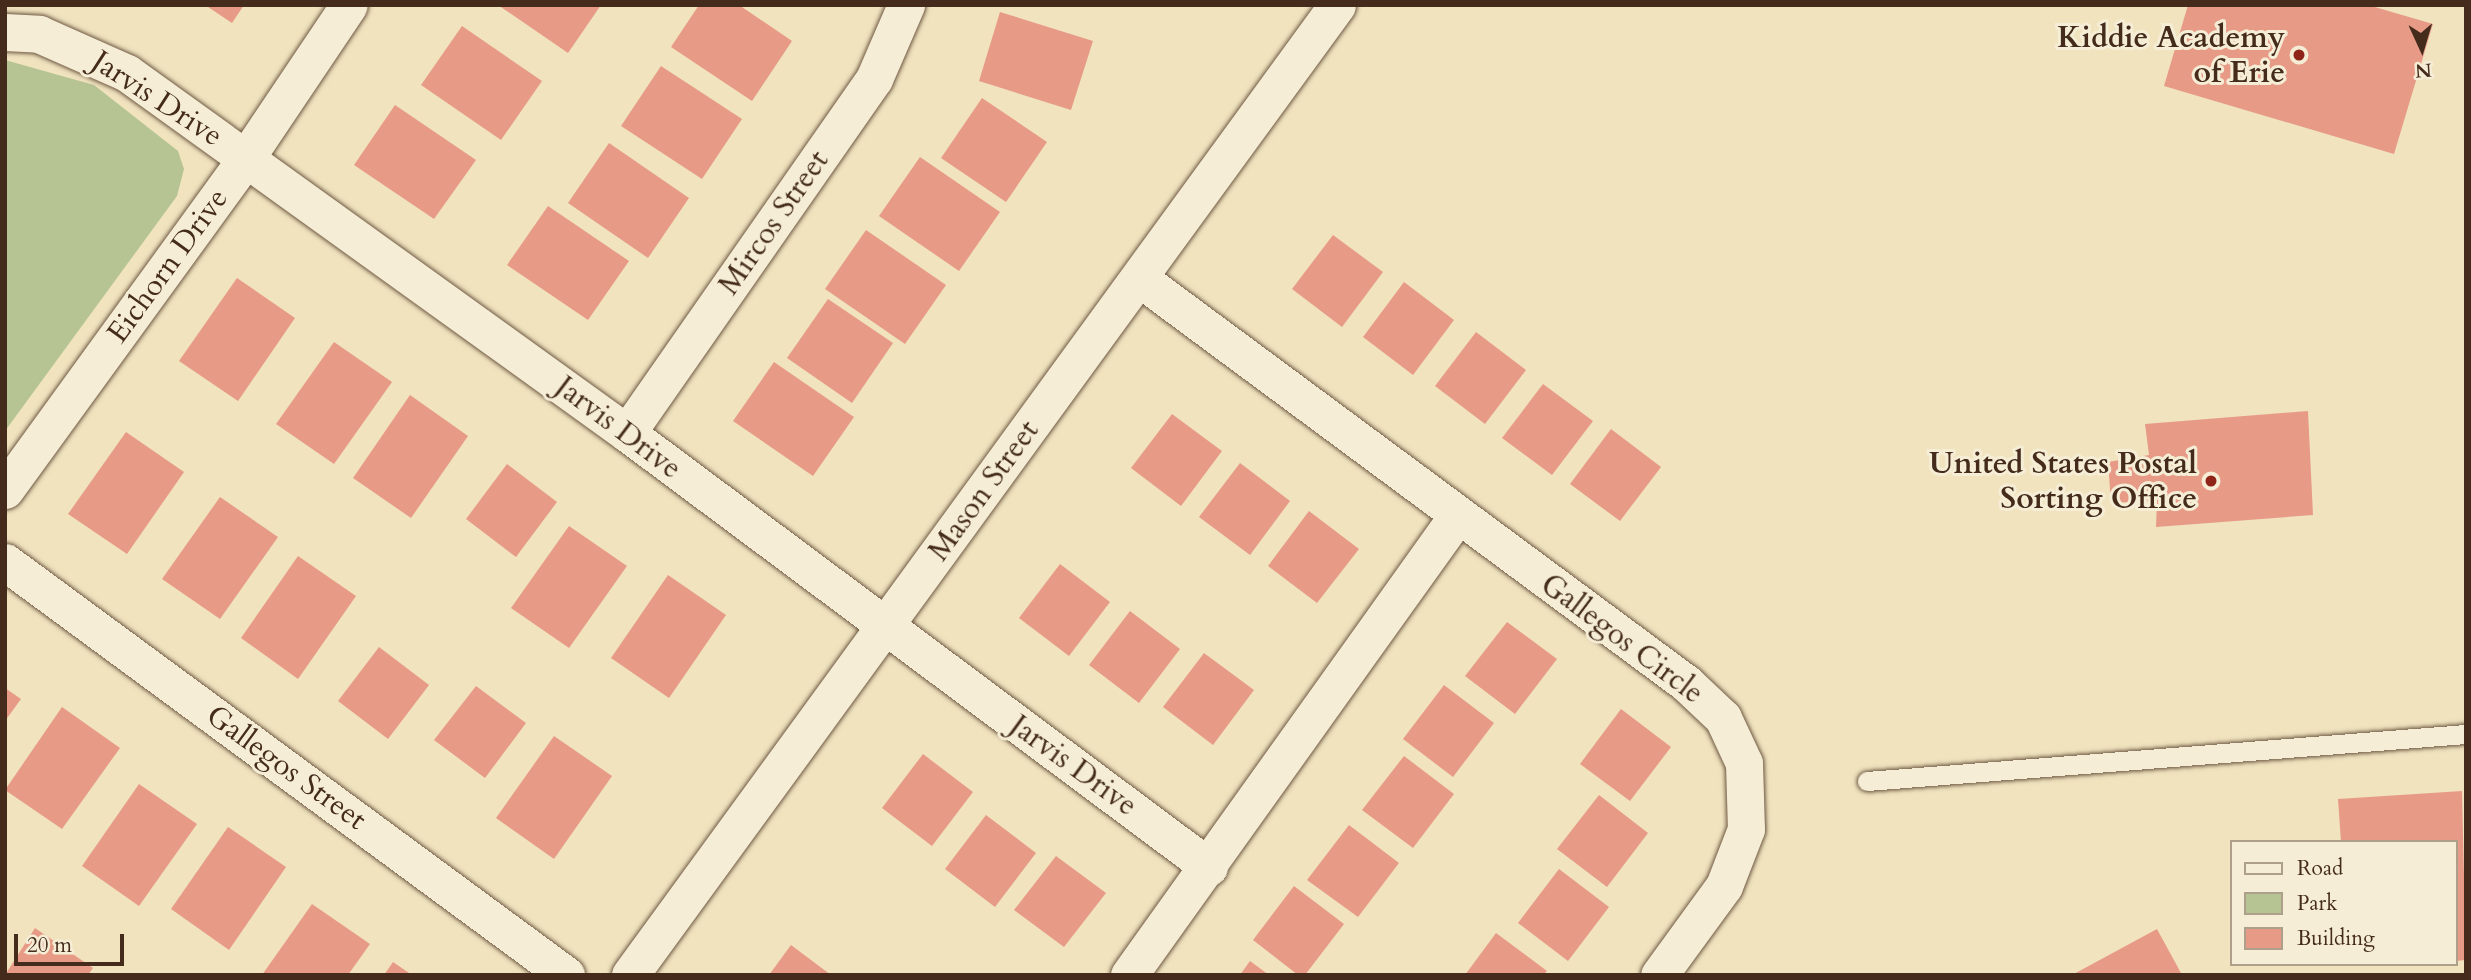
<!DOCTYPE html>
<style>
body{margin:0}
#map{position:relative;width:2471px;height:980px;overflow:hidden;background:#f0e3be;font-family:Cardo,serif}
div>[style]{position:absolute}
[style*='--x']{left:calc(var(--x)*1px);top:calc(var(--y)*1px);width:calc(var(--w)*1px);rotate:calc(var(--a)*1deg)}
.green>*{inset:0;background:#b6c494}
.building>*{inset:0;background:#e79b87}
.roads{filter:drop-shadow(0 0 2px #6f5944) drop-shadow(0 0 2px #6f5944)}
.lane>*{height:19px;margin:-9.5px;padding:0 9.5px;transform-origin:9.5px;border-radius:9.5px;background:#f5edd5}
.street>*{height:37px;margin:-18.5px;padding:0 18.5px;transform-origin:18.5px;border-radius:18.5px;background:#f5edd5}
.dots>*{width:19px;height:19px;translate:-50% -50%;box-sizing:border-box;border:4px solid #f5edd5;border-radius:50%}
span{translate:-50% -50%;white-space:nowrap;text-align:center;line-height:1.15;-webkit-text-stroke:6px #f5edd5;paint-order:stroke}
.poi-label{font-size:30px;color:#442b1b;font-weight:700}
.right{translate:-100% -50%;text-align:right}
.street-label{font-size:30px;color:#442b1b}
.frame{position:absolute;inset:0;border:7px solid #442b1b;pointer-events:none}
.legend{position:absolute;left:2230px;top:840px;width:228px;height:126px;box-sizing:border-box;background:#f5edd5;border:2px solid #ae9f8b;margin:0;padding:9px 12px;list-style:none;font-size:21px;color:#442b1b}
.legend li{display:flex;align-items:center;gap:14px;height:35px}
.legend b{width:35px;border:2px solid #ae9f8b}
.north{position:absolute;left:2387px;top:14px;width:70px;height:70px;-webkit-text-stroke:5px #f5edd5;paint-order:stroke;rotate:176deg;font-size:19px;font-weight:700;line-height:28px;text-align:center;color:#442b1b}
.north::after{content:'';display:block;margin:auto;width:24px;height:32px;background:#442b1b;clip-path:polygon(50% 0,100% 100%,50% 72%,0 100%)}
.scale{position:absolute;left:14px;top:934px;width:110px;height:32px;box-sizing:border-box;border:4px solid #442b1b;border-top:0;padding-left:9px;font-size:21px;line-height:24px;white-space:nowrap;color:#442b1b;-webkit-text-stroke:5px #f5edd5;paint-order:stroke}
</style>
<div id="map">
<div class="green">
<div style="clip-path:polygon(5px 60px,94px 85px,178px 151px,184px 169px,177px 196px,5px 431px)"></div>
</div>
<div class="building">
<div style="clip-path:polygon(205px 5px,244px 5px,232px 23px)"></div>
<div style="clip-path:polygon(498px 5px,601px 5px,568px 53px)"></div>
<div style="clip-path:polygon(699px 5px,739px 5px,792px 41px,752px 101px,671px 47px)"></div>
<div style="clip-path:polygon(2188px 5px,2368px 5px,2433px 24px,2394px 154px,2164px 86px)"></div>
<div style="clip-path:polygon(1000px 12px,1093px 41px,1071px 110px,979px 81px)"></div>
<div style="clip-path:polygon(462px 26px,542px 81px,501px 140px,421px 85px)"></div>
<div style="clip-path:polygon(661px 66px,742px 119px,702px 179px,621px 126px)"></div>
<div style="clip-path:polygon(982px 98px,1047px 142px,1006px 202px,941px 158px)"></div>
<div style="clip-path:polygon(395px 105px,476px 160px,434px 219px,354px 165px)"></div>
<div style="clip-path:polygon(609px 143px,689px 198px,648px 258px,568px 203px)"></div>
<div style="clip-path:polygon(920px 157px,1000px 212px,959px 271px,879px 216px)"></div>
<div style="clip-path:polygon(548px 206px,629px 261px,588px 320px,507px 265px)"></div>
<div style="clip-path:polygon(866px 230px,946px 285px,905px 344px,825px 289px)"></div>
<div style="clip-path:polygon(1333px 235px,1383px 272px,1342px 327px,1292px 289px)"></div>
<div style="clip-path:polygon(237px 278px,295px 318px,238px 401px,179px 361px)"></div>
<div style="clip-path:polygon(1404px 282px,1454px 320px,1413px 375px,1363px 337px)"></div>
<div style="clip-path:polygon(828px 299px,893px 343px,852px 403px,787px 358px)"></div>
<div style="clip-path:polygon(1476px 332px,1526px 370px,1485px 424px,1435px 386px)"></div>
<div style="clip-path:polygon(334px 342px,392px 382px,334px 464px,276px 424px)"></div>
<div style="clip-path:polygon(774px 362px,854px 417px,813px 476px,733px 421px)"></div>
<div style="clip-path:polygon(1543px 384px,1593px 421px,1552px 475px,1502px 438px)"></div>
<div style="clip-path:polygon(410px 395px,468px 436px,411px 518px,353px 478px)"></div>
<div style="clip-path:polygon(2308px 411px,2313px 515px,2156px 527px,2157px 501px,2111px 503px,2108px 462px,2149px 455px,2145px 424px)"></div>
<div style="clip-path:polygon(1172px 414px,1222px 451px,1181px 506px,1131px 468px)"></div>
<div style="clip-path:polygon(1611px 429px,1661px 467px,1620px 521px,1570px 484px)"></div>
<div style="clip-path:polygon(126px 432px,184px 472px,127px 554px,68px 514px)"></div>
<div style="clip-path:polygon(1240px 463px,1290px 501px,1250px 555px,1199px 517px)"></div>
<div style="clip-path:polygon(507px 464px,557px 502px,516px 557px,466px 519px)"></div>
<div style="clip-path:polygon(220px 497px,278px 537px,220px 619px,162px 579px)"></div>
<div style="clip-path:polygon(1309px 511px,1359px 549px,1317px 603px,1268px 566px)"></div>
<div style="clip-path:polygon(569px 526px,627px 566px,569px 648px,511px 608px)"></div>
<div style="clip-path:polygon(298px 556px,356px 596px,298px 679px,241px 638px)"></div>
<div style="clip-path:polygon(1060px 564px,1110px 602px,1069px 656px,1019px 618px)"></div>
<div style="clip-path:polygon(668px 575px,726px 615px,669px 698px,611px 658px)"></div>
<div style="clip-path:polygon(1130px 611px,1180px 649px,1139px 703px,1089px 665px)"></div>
<div style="clip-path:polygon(1507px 622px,1557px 659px,1515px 714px,1465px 676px)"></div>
<div style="clip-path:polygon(379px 647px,429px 685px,388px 739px,338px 701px)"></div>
<div style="clip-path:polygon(1204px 653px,1254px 690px,1213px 745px,1163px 707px)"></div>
<div style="clip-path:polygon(1444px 685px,1494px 723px,1453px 777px,1403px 739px)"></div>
<div style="clip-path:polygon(476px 686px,526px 723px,485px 778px,434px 740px)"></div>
<div style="clip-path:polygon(5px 688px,21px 699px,5px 721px)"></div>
<div style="clip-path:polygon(62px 707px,120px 748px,62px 829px,5px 790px)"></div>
<div style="clip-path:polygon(1621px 709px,1671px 747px,1630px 801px,1580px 764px)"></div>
<div style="clip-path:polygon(554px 736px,612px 776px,554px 859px,496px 818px)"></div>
<div style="clip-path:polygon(923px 754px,973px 792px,932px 846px,882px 808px)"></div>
<div style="clip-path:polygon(1404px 756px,1454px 794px,1413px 848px,1362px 810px)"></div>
<div style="clip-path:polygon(139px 784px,197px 824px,139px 906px,82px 866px)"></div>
<div style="clip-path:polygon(2462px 791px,2466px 960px,2455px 961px,2455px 842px,2341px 842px,2338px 799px)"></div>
<div style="clip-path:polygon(1599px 795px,1648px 833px,1607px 887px,1557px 849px)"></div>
<div style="clip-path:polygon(986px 815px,1036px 853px,995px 907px,945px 869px)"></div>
<div style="clip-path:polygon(1349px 825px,1399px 863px,1358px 917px,1307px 880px)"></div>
<div style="clip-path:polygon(228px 827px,286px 867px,229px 950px,171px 909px)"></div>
<div style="clip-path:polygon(1056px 856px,1106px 893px,1064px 947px,1014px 910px)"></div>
<div style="clip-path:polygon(1559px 869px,1609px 907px,1568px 961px,1518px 923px)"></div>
<div style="clip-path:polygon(1294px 886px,1344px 924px,1305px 975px,1298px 975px,1253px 940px)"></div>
<div style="clip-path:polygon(312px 904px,370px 944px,348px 975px,262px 975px)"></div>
<div style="clip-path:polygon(35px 928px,93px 968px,88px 975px,5px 975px)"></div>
<div style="clip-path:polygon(2157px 929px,2182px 975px,2072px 975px)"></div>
<div style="clip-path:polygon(1496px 933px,1547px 971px,1543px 975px,1465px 975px)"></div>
<div style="clip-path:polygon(791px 945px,831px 975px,769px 975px)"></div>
<div style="clip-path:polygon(1250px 961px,1269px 975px,1240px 975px)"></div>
<div style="clip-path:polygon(393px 962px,412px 975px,384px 975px)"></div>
</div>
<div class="roads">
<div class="lane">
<div style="--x:1867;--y:781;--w:601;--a:-4.49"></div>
</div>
<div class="street">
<div style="--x:5;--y:32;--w:34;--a:3"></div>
<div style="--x:39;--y:34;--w:96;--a:23.9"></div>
<div style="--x:127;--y:73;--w:616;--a:35.75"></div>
<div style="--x:627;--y:433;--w:726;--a:36.71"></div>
<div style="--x:1139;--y:278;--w:681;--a:36.52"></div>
<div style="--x:1686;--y:683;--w:51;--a:43.4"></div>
<div style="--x:1723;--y:718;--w:50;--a:65"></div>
<div style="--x:1744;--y:763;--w:66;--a:88.3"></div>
<div style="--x:1746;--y:829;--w:61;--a:111.1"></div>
<div style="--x:1724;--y:886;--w:110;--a:126.1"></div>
<div style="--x:627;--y:433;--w:432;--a:-55.1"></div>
<div style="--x:874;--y:79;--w:81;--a:-66.6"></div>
<div style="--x:5;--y:490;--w:410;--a:-54"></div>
<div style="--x:246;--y:158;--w:184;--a:-56.1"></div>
<div style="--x:5;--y:562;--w:697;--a:36.36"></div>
<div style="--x:630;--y:975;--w:1200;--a:-53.91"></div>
<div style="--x:1129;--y:975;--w:564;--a:-54.45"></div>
</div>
</div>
<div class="dots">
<div style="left:2299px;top:55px;background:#8f2418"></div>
<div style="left:2211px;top:481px;background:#8f2418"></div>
</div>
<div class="poi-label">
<span class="right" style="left:2285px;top:55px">Kiddie Academy<br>of Erie</span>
<span class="right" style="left:2197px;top:481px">United States Postal<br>Sorting Office</span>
</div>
<div class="street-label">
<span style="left:157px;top:99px;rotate:33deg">Jarvis Drive</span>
<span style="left:774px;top:223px;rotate:-55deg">Mircos Street</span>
<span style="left:168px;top:266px;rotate:-54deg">Eichorn Drive</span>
<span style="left:618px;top:428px;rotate:37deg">Jarvis Drive</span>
<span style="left:984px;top:491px;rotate:-54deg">Mason Street</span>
<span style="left:1622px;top:639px;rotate:37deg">Gallegos Circle</span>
<span style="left:1073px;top:766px;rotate:36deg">Jarvis Drive</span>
<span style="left:286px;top:768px;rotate:36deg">Gallegos Street</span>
</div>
<div class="frame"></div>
<ul class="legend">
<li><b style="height:9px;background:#f5edd5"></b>Road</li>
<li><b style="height:19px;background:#b6c494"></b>Park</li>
<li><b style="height:19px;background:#e79b87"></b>Building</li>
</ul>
<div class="north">N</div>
<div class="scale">20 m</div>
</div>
